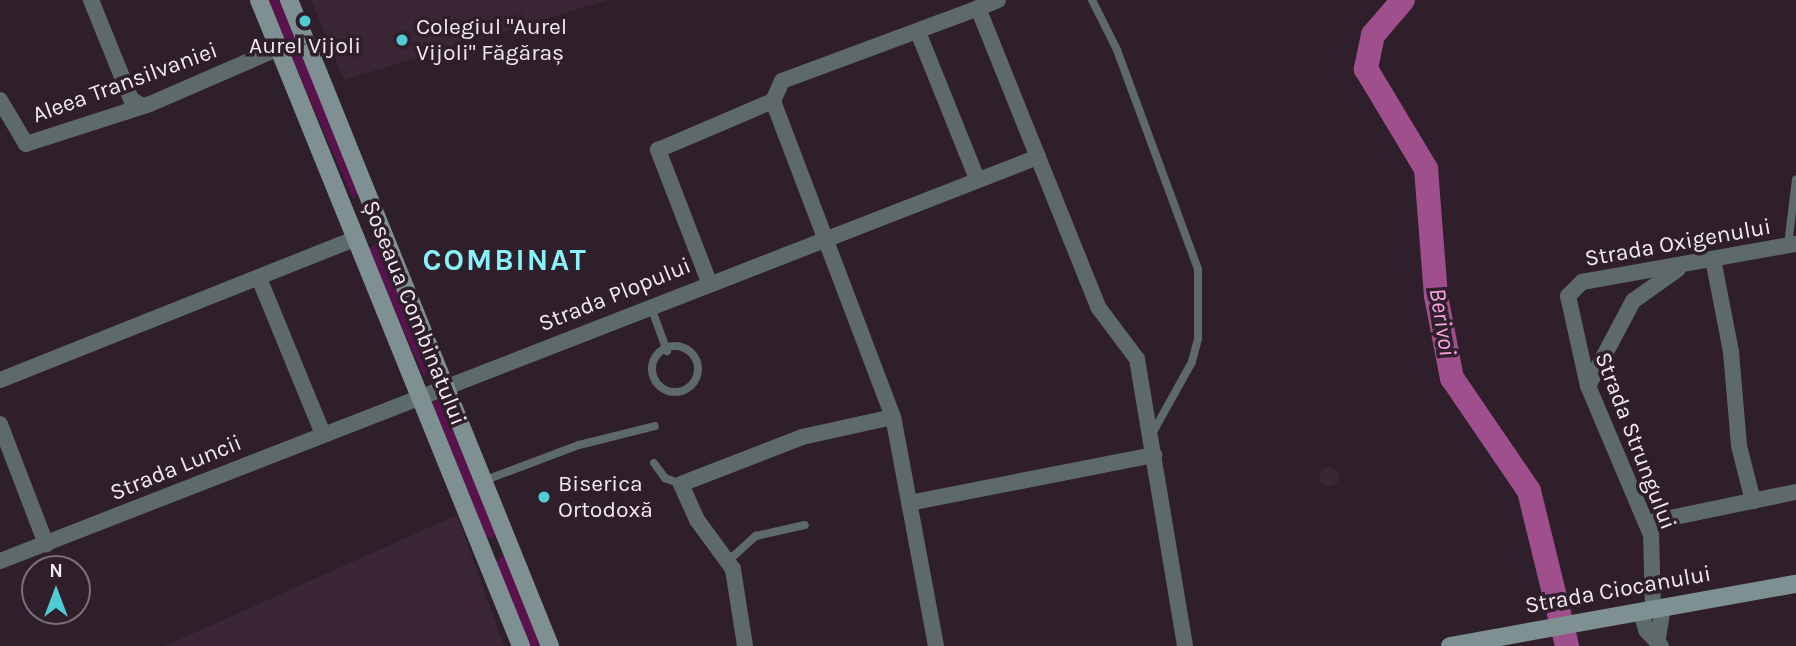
<!DOCTYPE html>
<meta charset="utf-8">
<style>
body{margin:0}
#map{position:relative;width:1796px;height:646px;overflow:hidden;background:#2e1f2a;font-family:Karla,sans-serif}
div>[style]{position:absolute}
[style*='--x']{left:calc(var(--x)*1px);top:calc(var(--y)*1px);width:calc(var(--w)*1px);rotate:calc(var(--a)*1deg)}
.built>*{inset:0;background:#3b2635}
.round{border-radius:50%}
.green>*{inset:0;background:#59134c}
.river>*{height:24px;margin:-12px;padding:0 12px;transform-origin:12px;border-radius:12px;background:#9f508c}
.lane>*{height:8px;margin:-4px;padding:0 4px;transform-origin:4px;border-radius:4px;background:#5e696a}
.lane>.ring{margin:-4px;padding:0;box-sizing:content-box;background:none;border:8px solid #5e696a;border-radius:50%}
.street>*{height:16px;margin:-8px;padding:0 8px;transform-origin:8px;border-radius:8px;background:#5e696a}
.secondary>*{height:18px;margin:-9px;padding:0 9px;transform-origin:9px;border-radius:9px;background:#7e9091}
.dots>*{width:19px;height:19px;translate:-50% -50%;box-sizing:border-box;border:4px solid #2e1f2a;border-radius:50%}
span{translate:-50% -50%;white-space:nowrap;text-align:center;line-height:1.15;-webkit-text-stroke:7px #2e1f2a;paint-order:stroke}
.poi-label{font-size:23px;color:#f3e9f0}
.left{translate:0 -50%;text-align:left}
.street-label{font-size:23px;color:#f3e9f0}
.water-label{font-size:24px;color:#f9a3e2;font-style:italic}
.district-label{font-size:30px;color:#88f3fb;font-weight:700;letter-spacing:2px}
.north{position:absolute;left:21px;top:555px;width:70px;height:70px;box-sizing:border-box;background:#2e1f2a;border:2px solid #7d7079;border-radius:50%;rotate:0deg;font-size:19px;font-weight:700;line-height:28px;text-align:center;color:#f3e9f0}
.north::after{content:'';display:block;margin:auto;width:24px;height:32px;background:#51ccd4;clip-path:polygon(50% 0,100% 100%,50% 72%,0 100%)}
</style>
<div id="map">
<div class="built">
<div style="clip-path:polygon(311px 0,608px 0,344px 80px)"></div>
<div class="round" style="left:1319px;top:467px;width:20px;height:20px"></div>
<div style="clip-path:polygon(457px 515px,504px 646px,165px 646px)"></div>
</div>
<div class="green">
<div style="clip-path:polygon(267px 0,281px 0,359px 194px,353px 199px)"></div>
<div style="clip-path:polygon(379px 242px,430px 372px,424px 376px,367px 250px)"></div>
<div style="clip-path:polygon(440px 398px,496px 531px,493px 538px,485px 537px,431px 404px)"></div>
<div style="clip-path:polygon(504px 555px,542px 646px,529px 646px,495px 562px)"></div>
</div>
<div class="river">
<div style="--x:1403;--y:0;--w:46;--a:130.6"></div>
<div style="--x:1373;--y:35;--w:35;--a:102"></div>
<div style="--x:1366;--y:69;--w:117;--a:59"></div>
<div style="--x:1426;--y:169;--w:127;--a:85.5"></div>
<div style="--x:1436;--y:296;--w:84;--a:79"></div>
<div style="--x:1452;--y:378;--w:137;--a:55.7"></div>
<div style="--x:1529;--y:491;--w:160;--a:76.2"></div>
</div>
<div class="lane">
<div style="--x:1092;--y:0;--w:56;--a:63.4"></div>
<div style="--x:1117;--y:50;--w:233;--a:69.7"></div>
<div style="--x:1198;--y:269;--w:70;--a:90"></div>
<div style="--x:1198;--y:339;--w:24;--a:105"></div>
<div style="--x:1192;--y:362;--w:82;--a:119.1"></div>
<div style="--x:1788;--y:245;--w:66;--a:-83.1"></div>
<div style="--x:651;--y:307;--w:47;--a:70"></div>
<div class="ring" style="left:652px;top:346px;width:38px;height:38px"></div>
<div style="--x:654;--y:463;--w:19;--a:54"></div>
<div style="--x:665;--y:478;--w:17;--a:21"></div>
<div style="--x:483;--y:481;--w:103;--a:-20.6"></div>
<div style="--x:579;--y:445;--w:78;--a:-14"></div>
<div style="--x:728;--y:561;--w:38;--a:-42"></div>
<div style="--x:756;--y:536;--w:50;--a:-12.7"></div>
</div>
<div class="street">
<div style="--x:91;--y:0;--w:107;--a:68"></div>
<div style="--x:131;--y:99;--w:13;--a:32"></div>
<div style="--x:998;--y:0;--w:22;--a:158"></div>
<div style="--x:978;--y:8;--w:322;--a:68.1"></div>
<div style="--x:1098;--y:307;--w:65;--a:53.1"></div>
<div style="--x:1137;--y:359;--w:291;--a:80.5"></div>
<div style="--x:918;--y:32;--w:158;--a:68.1"></div>
<div style="--x:0;--y:100;--w:51;--a:59.4"></div>
<div style="--x:26;--y:144;--w:130;--a:-17.9"></div>
<div style="--x:150;--y:104;--w:141;--a:-23.5"></div>
<div style="--x:1713;--y:259;--w:95;--a:79"></div>
<div style="--x:1731;--y:352;--w:94;--a:85.1"></div>
<div style="--x:1739;--y:446;--w:57;--a:75.7"></div>
<div style="--x:259;--y:278;--w:169;--a:67.7"></div>
<div style="--x:709;--y:282;--w:142;--a:-111.1"></div>
<div style="--x:658;--y:150;--w:125;--a:-23.1"></div>
<div style="--x:0;--y:380;--w:384;--a:-21.7"></div>
<div style="--x:1588;--y:386;--w:96;--a:-62.1"></div>
<div style="--x:1633;--y:301;--w:55;--a:-35.4"></div>
<div style="--x:0;--y:424;--w:129;--a:69"></div>
<div style="--x:909;--y:503;--w:250;--a:-11.1"></div>
<div style="--x:1646;--y:523;--w:153;--a:-11.7"></div>
<div style="--x:0;--y:561;--w:1114;--a:-21.27"></div>
<div style="--x:1653;--y:609;--w:74;--a:-91.5"></div>
<div style="--x:1651;--y:535;--w:162;--a:-112.9"></div>
<div style="--x:1588;--y:386;--w:92;--a:-102.5"></div>
<div style="--x:1568;--y:296;--w:20;--a:-45"></div>
<div style="--x:1582;--y:282;--w:217;--a:-10.1"></div>
<div style="--x:1641;--y:612;--w:19;--a:74"></div>
<div style="--x:1646;--y:630;--w:22;--a:47"></div>
<div style="--x:1658;--y:638;--w:31;--a:-81"></div>
<div style="--x:745;--y:646;--w:78;--a:-98.9"></div>
<div style="--x:733;--y:569;--w:61;--a:-126.3"></div>
<div style="--x:697;--y:520;--w:39;--a:-114"></div>
<div style="--x:681;--y:484;--w:130;--a:-21.2"></div>
<div style="--x:802;--y:437;--w:93;--a:-12.4"></div>
<div style="--x:936;--y:646;--w:233;--a:-100.6"></div>
<div style="--x:893;--y:417;--w:338;--a:-110.8"></div>
<div style="--x:773;--y:101;--w:22;--a:-66"></div>
<div style="--x:782;--y:81;--w:209;--a:-20.4"></div>
</div>
<div class="secondary">
<div style="--x:259;--y:0;--w:697;--a:67.92"></div>
<div style="--x:289;--y:0;--w:697;--a:68"></div>
<div style="--x:1450;--y:646;--w:352;--a:-10.2"></div>
</div>
<div class="dots">
<div style="left:305px;top:21px;background:#51ccd4"></div>
<div style="left:402px;top:40px;background:#51ccd4"></div>
<div style="left:544px;top:497px;background:#51ccd4"></div>
</div>
<div class="poi-label">
<span class="left" style="left:416px;top:40px">Colegiul "Aurel<br>Vijoli" Făgăraș</span>
<span style="left:305px;top:46px">Aurel Vijoli</span>
<span class="left" style="left:558px;top:497px">Biserica<br>Ortodoxă</span>
</div>
<div class="street-label">
<span style="left:125px;top:83px;rotate:-20deg">Aleea Transilvaniei</span>
<span style="left:1678px;top:243px;rotate:-10deg">Strada Oxigenului</span>
<span style="left:615px;top:295px;rotate:-22deg">Strada Plopului</span>
<span style="left:414px;top:313px;rotate:68deg">Șoseaua Combinatului</span>
<span style="left:1635px;top:441px;rotate:69deg">Strada Strungului</span>
<span style="left:176px;top:468px;rotate:-22deg">Strada Luncii</span>
<span style="left:1618px;top:590px;rotate:-10deg">Strada Ciocanului</span>
</div>
<div class="water-label">
<span style="left:1442px;top:322px;rotate:81deg">Berivoi</span>
</div>
<div class="district-label">
<span style="left:505px;top:260px">COMBINAT</span>
</div>
<div class="north">N</div>
</div>
